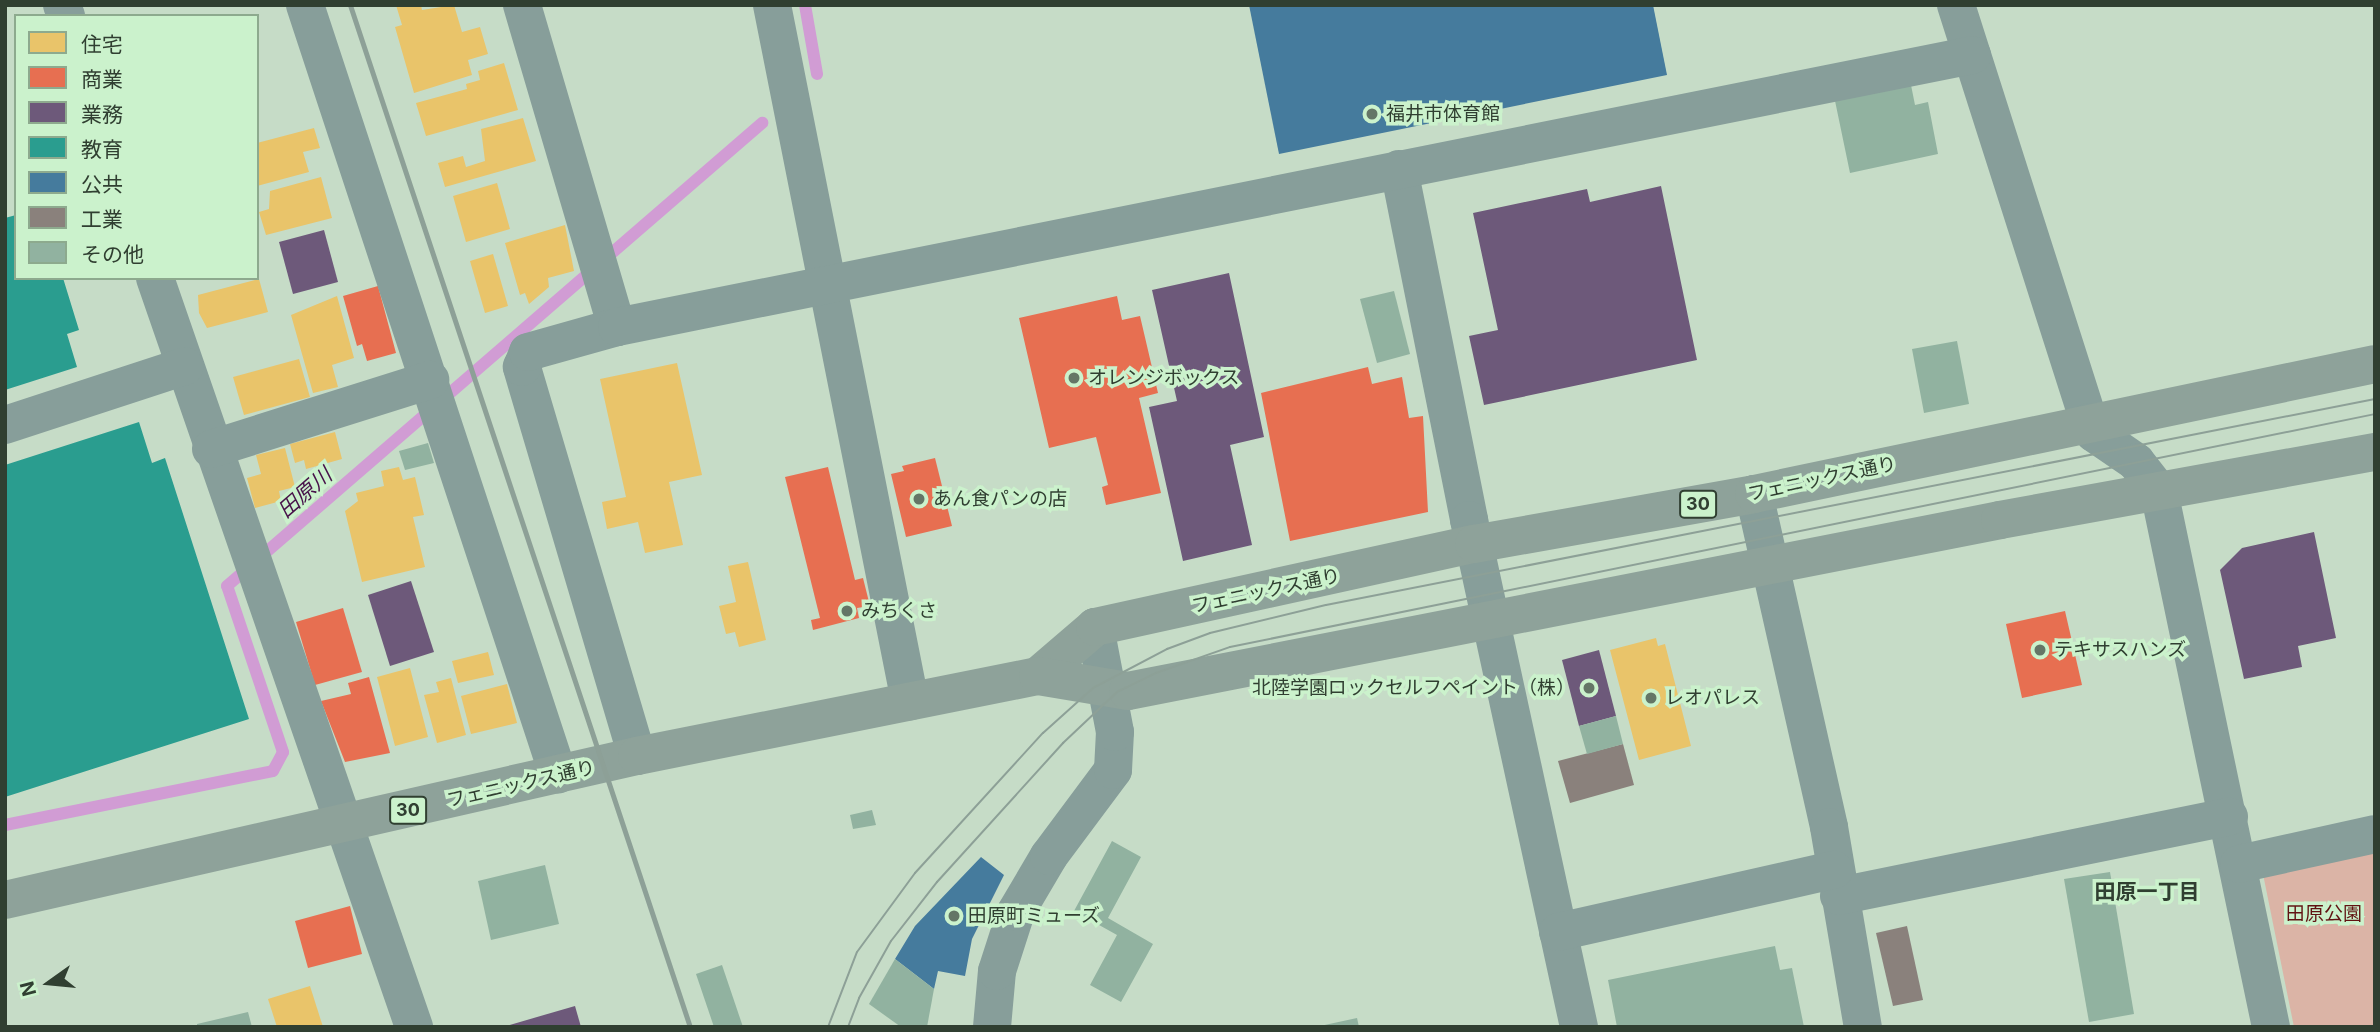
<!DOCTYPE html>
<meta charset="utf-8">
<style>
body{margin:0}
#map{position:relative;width:2380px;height:1032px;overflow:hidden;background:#c6dcc7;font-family:Inter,"Noto Sans JP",sans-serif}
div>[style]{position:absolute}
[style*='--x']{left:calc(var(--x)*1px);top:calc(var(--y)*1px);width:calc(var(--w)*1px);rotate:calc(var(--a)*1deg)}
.green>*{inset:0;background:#dbb4a6}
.homes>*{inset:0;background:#e9c46a}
.shops>*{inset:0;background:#e76f51}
.offices>*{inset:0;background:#6d597a}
.schools>*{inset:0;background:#2a9d8f}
.public>*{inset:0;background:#457b9d}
.industry>*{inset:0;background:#8a817c}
.stream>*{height:12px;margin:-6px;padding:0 6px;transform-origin:6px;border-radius:6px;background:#d19cd4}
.building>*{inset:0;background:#91b2a0}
.minor>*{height:38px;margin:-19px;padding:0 19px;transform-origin:19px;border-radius:19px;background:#879e9a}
.major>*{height:38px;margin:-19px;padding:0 19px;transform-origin:19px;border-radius:19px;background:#8ea29a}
.tram>*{height:2px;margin:-1px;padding:0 1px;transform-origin:1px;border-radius:1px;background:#8da097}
.rail>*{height:5px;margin:-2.5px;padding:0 2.5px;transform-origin:2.5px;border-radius:2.5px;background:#8da097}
.dots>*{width:19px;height:19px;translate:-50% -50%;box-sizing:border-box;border:4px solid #cbf2cc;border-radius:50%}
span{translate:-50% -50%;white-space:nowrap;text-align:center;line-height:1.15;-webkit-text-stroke:7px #cbf2cc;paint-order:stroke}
.shield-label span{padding:2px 5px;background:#cbf2cc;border:2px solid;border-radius:5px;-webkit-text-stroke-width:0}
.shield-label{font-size:18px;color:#303f31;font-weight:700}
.poi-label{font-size:19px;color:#303f31}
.left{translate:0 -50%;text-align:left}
.right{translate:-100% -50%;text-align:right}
.street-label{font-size:19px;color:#303f31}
.park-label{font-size:19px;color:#611312}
.water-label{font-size:21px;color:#471149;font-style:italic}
.neighbourhood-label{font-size:21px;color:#303f31;font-weight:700}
.frame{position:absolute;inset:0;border:7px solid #303f31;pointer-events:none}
.legend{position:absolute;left:14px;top:14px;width:245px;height:266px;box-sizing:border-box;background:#cbf2cc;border:2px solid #8daa8e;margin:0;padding:9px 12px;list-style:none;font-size:21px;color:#303f31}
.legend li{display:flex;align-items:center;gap:14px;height:35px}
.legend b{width:35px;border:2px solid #8daa8e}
.north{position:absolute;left:14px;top:948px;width:70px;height:70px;-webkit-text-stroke:5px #cbf2cc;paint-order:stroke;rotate:255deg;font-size:19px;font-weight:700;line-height:28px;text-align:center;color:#303f31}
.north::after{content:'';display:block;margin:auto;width:24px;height:32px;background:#303f31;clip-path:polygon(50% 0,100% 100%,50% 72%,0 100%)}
</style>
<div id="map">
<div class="green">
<div style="clip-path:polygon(2375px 849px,2375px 1027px,2294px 1027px,2263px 874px)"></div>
</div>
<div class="homes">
<div style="clip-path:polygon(396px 5px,421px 5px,422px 10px,454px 5px,462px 32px,480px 27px,488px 54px,468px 60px,472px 75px,414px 93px,395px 27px,402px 25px)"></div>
<div style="clip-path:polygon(504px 63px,518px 110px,426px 136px,416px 103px,467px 89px,466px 84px,480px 80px,478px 71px)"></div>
<div style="clip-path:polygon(523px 118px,536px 161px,445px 187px,438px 163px,463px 156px,466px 167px,485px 161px,481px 129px)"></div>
<div style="clip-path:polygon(314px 128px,320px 148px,303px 152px,309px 172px,257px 186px,257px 143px)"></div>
<div style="clip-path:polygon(321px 177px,332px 218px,266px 235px,259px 212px,269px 209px,270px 191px)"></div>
<div style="clip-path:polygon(497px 183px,510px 229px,466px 242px,453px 196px)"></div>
<div style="clip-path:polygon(565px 225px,574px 271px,548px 278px,549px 287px,529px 304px,525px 293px,520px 295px,505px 243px)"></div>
<div style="clip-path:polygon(493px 254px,508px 306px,485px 313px,470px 261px)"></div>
<div style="clip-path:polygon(259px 279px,268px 312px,207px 328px,199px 313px,198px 295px)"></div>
<div style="clip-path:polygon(337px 296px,354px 358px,332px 365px,338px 387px,313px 393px,291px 315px)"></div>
<div style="clip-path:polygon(299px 359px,310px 397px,244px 415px,233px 377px)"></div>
<div style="clip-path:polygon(677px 363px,702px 475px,669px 482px,683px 545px,645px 553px,638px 522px,607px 529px,602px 502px,626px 497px,600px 379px)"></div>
<div style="clip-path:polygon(335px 432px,342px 459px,306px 469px,304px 460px,295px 463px,290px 444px)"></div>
<div style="clip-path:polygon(285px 448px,295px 487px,279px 491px,281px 501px,255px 508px,247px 478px,261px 474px,256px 455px)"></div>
<div style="clip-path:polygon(399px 467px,403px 480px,415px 477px,424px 515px,413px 517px,425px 567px,362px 582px,345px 511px,358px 501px,356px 493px,384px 486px,381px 471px)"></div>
<div style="clip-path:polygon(748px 562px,766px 640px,739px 647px,735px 632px,726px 634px,719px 606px,736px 602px,728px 566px)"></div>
<div style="clip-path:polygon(1656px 638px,1658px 646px,1665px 644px,1691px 746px,1639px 760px,1610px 650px)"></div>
<div style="clip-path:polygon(488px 652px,494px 675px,458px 683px,452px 661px)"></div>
<div style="clip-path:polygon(410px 668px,428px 737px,395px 746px,377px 677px)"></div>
<div style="clip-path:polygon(451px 678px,466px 735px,437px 743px,424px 695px,439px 692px,436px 682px)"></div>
<div style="clip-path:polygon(507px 684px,517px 723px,471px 734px,461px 696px)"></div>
<div style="clip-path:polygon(310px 986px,323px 1027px,277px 1027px,268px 999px)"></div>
</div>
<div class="shops">
<div style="clip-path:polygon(378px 286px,396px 353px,367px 361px,362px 344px,357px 346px,343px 296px)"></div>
<div style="clip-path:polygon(1117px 296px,1122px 320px,1140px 316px,1158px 393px,1139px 398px,1161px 493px,1106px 505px,1102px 487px,1108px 485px,1096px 437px,1049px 448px,1019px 318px)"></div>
<div style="clip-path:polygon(1368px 367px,1372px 384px,1402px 377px,1409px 418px,1423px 416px,1428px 512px,1290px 541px,1261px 393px)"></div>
<div style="clip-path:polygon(935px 458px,952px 526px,906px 537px,891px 474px,904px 471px,902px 466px)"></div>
<div style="clip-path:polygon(828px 467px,855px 580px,863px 578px,870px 606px,857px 608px,859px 618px,813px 630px,811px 620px,820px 618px,785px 477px)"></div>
<div style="clip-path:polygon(343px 608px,362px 672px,315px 685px,296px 622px)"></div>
<div style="clip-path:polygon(2065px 611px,2082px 685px,2022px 698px,2006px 624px)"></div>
<div style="clip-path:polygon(369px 677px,390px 753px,345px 762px,321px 701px,351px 694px,348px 683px)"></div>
<div style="clip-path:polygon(350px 906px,362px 954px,308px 968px,295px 921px)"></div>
</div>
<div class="offices">
<div style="clip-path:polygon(1661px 186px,1697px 360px,1484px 405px,1469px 336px,1498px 330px,1473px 213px,1587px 189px,1590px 202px)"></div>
<div style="clip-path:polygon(324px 230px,338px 282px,293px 294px,279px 242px)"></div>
<div style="clip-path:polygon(1229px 273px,1264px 437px,1230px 445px,1252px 545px,1183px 561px,1149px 407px,1177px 401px,1152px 290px)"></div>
<div style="clip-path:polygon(2314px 532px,2336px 638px,2298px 646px,2302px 667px,2244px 679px,2220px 570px,2242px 548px)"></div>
<div style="clip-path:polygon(411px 581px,434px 652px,390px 666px,368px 595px)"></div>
<div style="clip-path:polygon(1599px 650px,1616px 716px,1579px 726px,1562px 660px)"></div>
<div style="clip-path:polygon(575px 1006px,581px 1027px,506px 1027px,506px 1026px)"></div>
</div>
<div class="schools">
<div style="clip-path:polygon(16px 215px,16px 278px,63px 278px,79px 330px,67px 334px,77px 367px,5px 390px,5px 218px)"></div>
<div style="clip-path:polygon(139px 422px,152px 463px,165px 458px,249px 719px,5px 797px,5px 465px)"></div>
</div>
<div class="public">
<div style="clip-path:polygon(1249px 5px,1653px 5px,1667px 75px,1279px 154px)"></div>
<div style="clip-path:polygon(981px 857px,1004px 875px,972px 939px,965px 976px,938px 971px,934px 989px,895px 959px,915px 926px)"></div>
</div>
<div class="industry">
<div style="clip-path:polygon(1623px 744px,1634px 785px,1570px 803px,1558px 761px)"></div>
<div style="clip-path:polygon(1907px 926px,1923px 1000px,1893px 1006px,1876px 933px)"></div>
</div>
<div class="stream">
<div style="--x:805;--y:5;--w:70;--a:80.1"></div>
<div style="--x:5;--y:825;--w:273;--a:-11.4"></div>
<div style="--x:273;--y:771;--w:21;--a:-62"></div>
<div style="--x:283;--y:752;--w:175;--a:-108.6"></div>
<div style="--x:227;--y:586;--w:708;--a:-40.87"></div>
</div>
<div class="building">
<div style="clip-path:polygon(1910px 80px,1915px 105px,1928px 102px,1938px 154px,1850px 173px,1834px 96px)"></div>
<div style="clip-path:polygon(1394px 291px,1410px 354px,1377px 363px,1360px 299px)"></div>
<div style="clip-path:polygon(1957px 341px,1969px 404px,1924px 413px,1912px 349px)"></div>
<div style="clip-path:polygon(428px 443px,434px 463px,405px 470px,399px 451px)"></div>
<div style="clip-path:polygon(1616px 716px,1623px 744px,1587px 754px,1579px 726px)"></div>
<div style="clip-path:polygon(872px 810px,876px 825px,853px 829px,850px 815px)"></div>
<div style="clip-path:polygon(1112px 841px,1141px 857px,1108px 918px,1153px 944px,1121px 1002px,1090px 985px,1117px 935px,1074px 911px)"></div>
<div style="clip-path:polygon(545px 865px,559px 924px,491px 940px,478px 881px)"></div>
<div style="clip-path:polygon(2110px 872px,2134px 1014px,2089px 1022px,2064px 879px)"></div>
<div style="clip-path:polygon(1775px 946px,1780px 970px,1792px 968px,1804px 1027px,1617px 1027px,1608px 980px)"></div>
<div style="clip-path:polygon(895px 959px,934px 989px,927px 1027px,901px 1027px,869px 1004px)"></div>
<div style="clip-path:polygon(722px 965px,743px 1027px,714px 1027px,696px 974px)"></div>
<div style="clip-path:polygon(248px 1012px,252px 1027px,197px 1027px,197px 1024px)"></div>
<div style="clip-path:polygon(1357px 1018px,1359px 1027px,1321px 1027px,1320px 1026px)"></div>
</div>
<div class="minor">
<div style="--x:62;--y:5;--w:12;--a:70"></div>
<div style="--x:305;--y:5;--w:810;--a:71.79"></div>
<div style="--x:522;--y:5;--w:336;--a:73.6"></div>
<div style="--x:772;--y:5;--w:710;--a:78.79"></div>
<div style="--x:1956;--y:5;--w:438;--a:72.3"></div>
<div style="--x:2089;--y:422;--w:12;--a:66"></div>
<div style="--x:2094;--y:433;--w:51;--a:34.6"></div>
<div style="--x:2136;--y:462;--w:37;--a:52"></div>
<div style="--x:2159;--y:491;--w:548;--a:78.2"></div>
<div style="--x:1399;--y:169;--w:358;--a:78.7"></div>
<div style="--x:1469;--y:520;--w:519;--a:77.76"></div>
<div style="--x:155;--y:278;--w:793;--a:70.92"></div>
<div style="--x:5;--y:425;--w:189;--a:-18.1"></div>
<div style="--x:211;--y:449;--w:230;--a:-17.5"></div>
<div style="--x:1754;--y:494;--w:341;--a:77.3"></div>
<div style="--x:1829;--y:827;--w:203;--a:80.4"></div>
<div style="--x:637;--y:756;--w:406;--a:-106.5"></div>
<div style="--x:522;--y:367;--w:16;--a:-68"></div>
<div style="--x:528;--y:352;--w:92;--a:-15.7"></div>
<div style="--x:617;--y:327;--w:1382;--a:-11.35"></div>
<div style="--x:2239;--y:864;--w:139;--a:-12.4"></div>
<div style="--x:1839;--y:896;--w:398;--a:-11.5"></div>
<div style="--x:1558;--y:932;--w:283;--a:-12.7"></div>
<div style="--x:992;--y:1027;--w:56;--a:-84.9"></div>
<div style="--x:997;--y:971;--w:62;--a:-72.1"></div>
<div style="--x:1016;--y:912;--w:65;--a:-59.5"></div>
<div style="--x:1049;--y:856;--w:107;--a:-53.3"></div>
<div style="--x:1113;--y:770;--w:38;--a:-87"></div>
<div style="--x:1115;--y:732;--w:107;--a:-100.8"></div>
</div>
<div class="major">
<div style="--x:1038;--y:676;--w:75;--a:-40.7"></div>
<div style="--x:1095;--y:627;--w:388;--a:-12.4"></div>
<div style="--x:1474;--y:544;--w:284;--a:-10.1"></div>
<div style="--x:1754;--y:494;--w:634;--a:-11.82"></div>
<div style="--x:5;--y:900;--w:648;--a:-12.84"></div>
<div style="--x:637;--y:756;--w:409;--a:-11.3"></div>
<div style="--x:1038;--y:676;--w:91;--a:9.5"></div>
<div style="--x:1128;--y:691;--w:889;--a:-11.09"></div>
<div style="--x:2000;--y:520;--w:381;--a:-10.3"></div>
</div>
<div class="tram">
<div style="--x:828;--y:1027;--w:80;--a:-68.9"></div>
<div style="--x:857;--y:952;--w:98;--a:-53.7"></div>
<div style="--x:915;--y:873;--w:190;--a:-47.6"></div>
<div style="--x:1043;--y:733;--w:67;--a:-42"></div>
<div style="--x:1093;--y:688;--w:84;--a:-27.8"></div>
<div style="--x:1167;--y:649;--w:46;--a:-20.4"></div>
<div style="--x:1210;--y:633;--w:119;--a:-13.6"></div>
<div style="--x:1326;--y:605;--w:1069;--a:-11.11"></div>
<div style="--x:848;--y:1027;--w:31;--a:-69"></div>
<div style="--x:859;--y:998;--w:65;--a:-60.7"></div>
<div style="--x:891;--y:941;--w:75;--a:-52.1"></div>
<div style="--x:937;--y:882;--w:188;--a:-47.8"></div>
<div style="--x:1063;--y:743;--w:74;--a:-43.4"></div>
<div style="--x:1117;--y:692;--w:43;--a:-26"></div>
<div style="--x:1156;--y:673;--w:78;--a:-19.4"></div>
<div style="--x:1230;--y:647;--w:1168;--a:-11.5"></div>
</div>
<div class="rail">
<div style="--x:350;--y:5;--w:1077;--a:71.6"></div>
</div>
<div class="dots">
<div style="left:1372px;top:114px;background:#647666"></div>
<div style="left:1074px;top:378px;background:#647666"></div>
<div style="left:919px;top:499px;background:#647666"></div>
<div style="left:847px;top:611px;background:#647666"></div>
<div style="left:2040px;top:650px;background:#647666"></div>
<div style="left:1589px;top:688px;background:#647666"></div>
<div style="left:1651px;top:698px;background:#647666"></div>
<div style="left:954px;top:916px;background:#647666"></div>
</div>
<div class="shield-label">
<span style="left:1698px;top:504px">30</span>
<span style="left:408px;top:810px">30</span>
</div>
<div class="poi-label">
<span class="left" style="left:1386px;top:114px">福井市体育館</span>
<span class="left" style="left:1088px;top:378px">オレンジボックス</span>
<span class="left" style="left:933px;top:499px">あん食パンの店</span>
<span class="left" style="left:861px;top:611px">みちくさ</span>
<span class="left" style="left:2054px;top:650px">テキサスハンズ</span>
<span class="right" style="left:1575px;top:688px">北陸学園ロックセルフペイント（株）</span>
<span class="left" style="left:1665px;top:698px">レオパレス</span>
<span class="left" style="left:968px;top:916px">田原町ミューズ</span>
</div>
<div class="street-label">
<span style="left:1822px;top:479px;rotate:-12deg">フェニックス通り</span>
<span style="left:1266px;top:591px;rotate:-12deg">フェニックス通り</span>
<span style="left:521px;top:784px;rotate:-13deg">フェニックス通り</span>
</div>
<div class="park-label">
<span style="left:2324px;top:914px">田原公園</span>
</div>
<div class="water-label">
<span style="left:305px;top:493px;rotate:-41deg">田原川</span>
</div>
<div class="neighbourhood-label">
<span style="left:2147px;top:892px">田原一丁目</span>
</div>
<div class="frame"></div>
<ul class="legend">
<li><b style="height:19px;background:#e9c46a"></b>住宅</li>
<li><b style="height:19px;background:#e76f51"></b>商業</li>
<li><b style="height:19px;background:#6d597a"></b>業務</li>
<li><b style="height:19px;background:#2a9d8f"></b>教育</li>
<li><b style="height:19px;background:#457b9d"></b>公共</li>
<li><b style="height:19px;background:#8a817c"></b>工業</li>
<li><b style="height:19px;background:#91b2a0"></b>その他</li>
</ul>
<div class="north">N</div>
</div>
